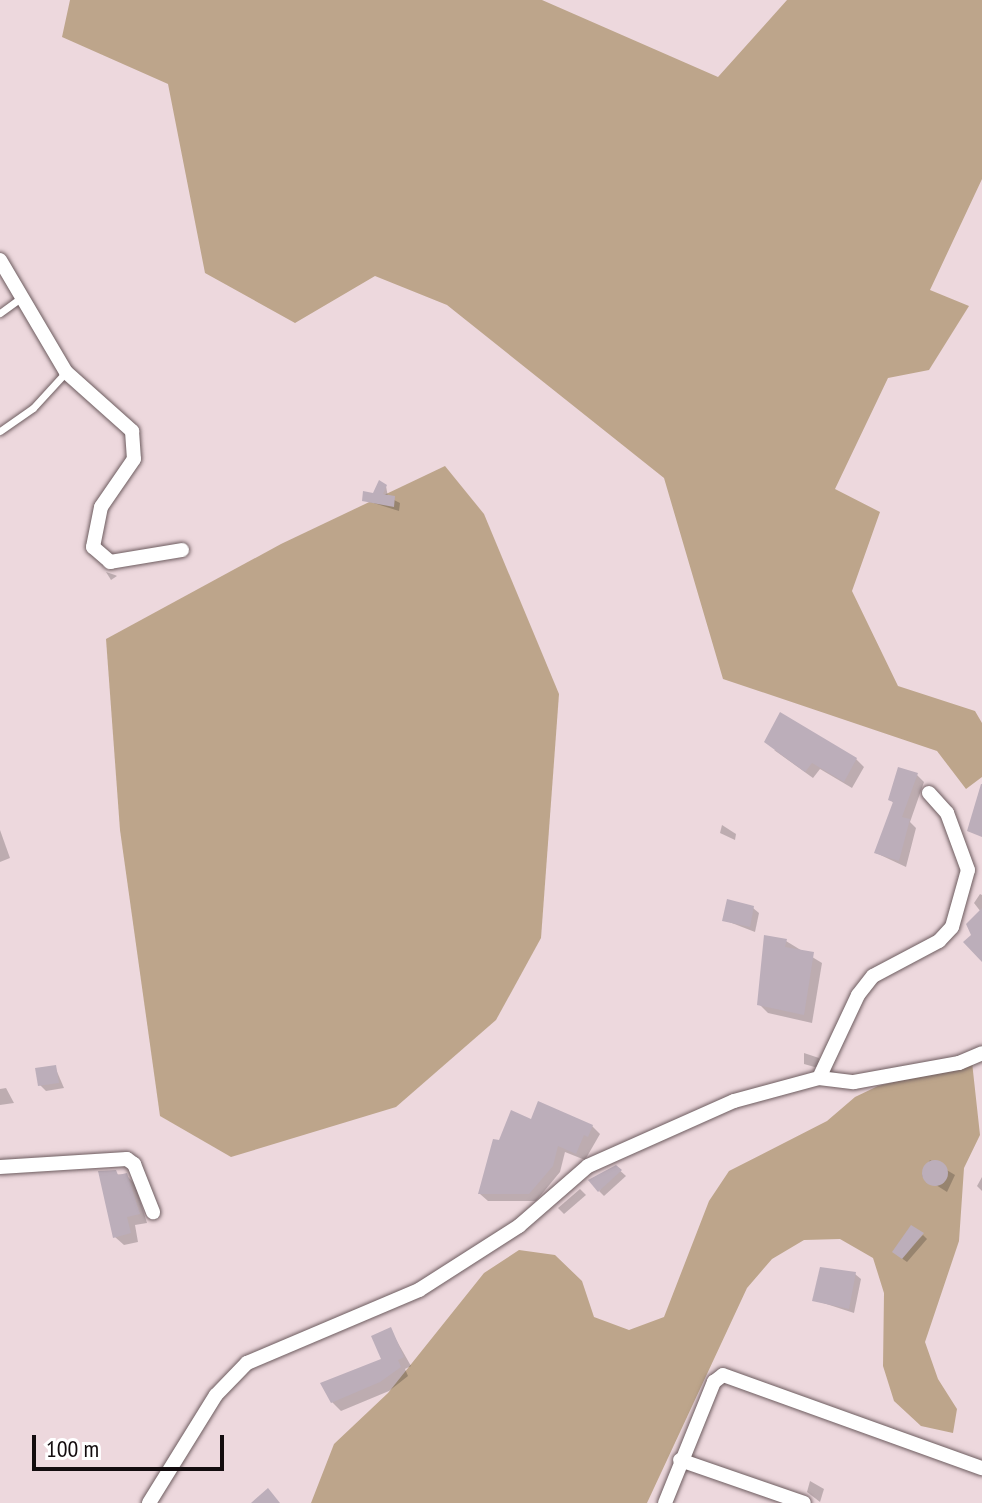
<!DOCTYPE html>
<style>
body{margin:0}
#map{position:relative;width:982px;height:1503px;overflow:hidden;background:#edd8dd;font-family:"PT Sans Narrow",sans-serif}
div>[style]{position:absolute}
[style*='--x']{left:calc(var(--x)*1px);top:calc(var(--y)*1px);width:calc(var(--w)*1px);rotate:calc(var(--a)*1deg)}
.forest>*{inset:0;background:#bda58b}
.shadow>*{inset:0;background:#0003}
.building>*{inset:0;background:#bcaeba}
.round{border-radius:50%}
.roads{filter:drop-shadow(0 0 2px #6d5c5f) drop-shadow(0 0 2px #6d5c5f)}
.service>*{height:7px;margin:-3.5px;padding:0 3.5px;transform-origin:3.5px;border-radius:3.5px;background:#fff}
.minor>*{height:14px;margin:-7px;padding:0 7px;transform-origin:7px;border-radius:7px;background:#fff}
span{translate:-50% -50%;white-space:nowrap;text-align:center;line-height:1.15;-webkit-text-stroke:7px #fff;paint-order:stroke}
.scale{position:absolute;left:32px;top:1435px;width:192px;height:36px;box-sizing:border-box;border:4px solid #130c0e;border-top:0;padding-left:10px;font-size:24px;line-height:28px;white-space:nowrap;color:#130c0e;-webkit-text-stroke:6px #fff;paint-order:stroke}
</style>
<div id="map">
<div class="forest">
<div style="clip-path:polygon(70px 0,542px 0,718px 77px,787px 0,982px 0,982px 179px,930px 290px,969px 306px,929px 370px,888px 378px,835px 489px,880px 512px,852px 591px,898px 686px,975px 711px,982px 723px,982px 777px,966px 789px,937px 751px,723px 679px,664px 478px,447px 305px,375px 276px,295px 323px,205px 273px,168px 84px,62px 37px)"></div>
<div style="clip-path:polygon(445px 466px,484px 514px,559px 694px,541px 938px,496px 1020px,396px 1107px,231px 1157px,160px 1116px,120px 830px,106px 639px,281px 544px)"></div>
<div style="clip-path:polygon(972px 1062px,980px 1135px,964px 1168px,959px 1241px,925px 1342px,938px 1379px,957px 1409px,953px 1433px,921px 1426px,894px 1401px,883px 1366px,884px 1293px,873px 1258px,840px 1239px,804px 1240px,772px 1259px,747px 1288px,647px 1503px,311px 1503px,334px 1444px,388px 1393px,484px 1273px,519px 1250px,555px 1255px,582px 1281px,594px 1317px,629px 1330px,664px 1317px,709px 1201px,729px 1171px,827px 1121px,855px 1097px,878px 1086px)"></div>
</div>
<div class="shadow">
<div style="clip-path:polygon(386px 486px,388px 497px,400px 503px,399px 511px,364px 500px)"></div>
<div style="clip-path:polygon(106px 572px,115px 575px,117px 576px,111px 580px)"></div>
<div style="clip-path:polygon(774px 750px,856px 759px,864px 767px,852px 788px,820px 769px,813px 778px)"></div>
<div style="clip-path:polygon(917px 775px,924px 782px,910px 822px,916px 828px,906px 867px,876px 853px,894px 804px,891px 800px)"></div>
<div style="clip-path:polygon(722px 825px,736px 834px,735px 840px,720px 833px)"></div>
<div style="clip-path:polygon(0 830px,10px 858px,0 862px)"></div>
<div style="clip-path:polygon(980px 894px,982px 895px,982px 959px,973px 935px,981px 912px,974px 903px)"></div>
<div style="clip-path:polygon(753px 908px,759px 913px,755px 932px,724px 920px)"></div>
<div style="clip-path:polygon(786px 941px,822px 963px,812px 1023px,768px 1013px,759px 1004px)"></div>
<div style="clip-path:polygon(804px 1053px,819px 1058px,818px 1068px,804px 1064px)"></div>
<div style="clip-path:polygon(55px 1067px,64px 1088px,46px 1091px,40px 1085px)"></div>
<div style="clip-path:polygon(6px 1088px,14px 1103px,0 1105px,0 1089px)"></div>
<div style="clip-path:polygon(592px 1126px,600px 1134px,585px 1160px,565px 1152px,560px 1172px,536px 1201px,488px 1201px,480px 1194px,500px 1142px)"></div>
<div style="clip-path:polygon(930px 1160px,955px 1175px,947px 1192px,922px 1176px)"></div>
<div style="clip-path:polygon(616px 1167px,626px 1176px,604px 1196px,599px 1191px)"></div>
<div style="clip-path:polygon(101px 1173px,126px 1175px,135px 1184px,147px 1223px,135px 1225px,138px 1242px,124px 1245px,115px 1237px)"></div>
<div style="clip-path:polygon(982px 1177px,982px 1191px,977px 1186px)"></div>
<div style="clip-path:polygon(580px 1189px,586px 1195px,564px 1214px,558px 1208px)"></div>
<div style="clip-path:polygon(923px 1235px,927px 1239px,907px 1262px,900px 1257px)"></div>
<div style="clip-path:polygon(855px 1274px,861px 1279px,854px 1313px,814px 1300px)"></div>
<div style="clip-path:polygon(390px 1329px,411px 1366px,405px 1369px,408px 1376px,389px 1391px,341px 1411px,332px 1402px,384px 1360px)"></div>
<div style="clip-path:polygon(810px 1481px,824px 1489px,820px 1502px,807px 1492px)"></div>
</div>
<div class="building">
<div style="clip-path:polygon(379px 480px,387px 485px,383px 494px,395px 496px,394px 507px,362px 501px,363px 491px,373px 493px)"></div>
<div style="clip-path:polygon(780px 712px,857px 758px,844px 782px,812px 763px,805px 772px,764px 742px)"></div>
<div style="clip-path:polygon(898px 767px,918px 773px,902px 817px,910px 819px,899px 861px,874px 853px,893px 802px,888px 800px)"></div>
<div style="clip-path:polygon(981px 784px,982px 784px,982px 837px,967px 831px)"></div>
<div style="clip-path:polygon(727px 899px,754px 906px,750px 927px,722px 921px)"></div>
<div style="clip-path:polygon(982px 908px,982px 962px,963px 942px,971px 935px,966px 924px)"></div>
<div style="clip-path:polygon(764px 935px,787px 939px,785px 947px,814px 952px,804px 1015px,757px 1005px)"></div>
<div style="clip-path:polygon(56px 1065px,59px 1083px,38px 1086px,35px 1068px)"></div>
<div style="clip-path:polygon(538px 1101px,593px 1125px,588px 1137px,584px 1135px,576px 1154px,558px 1146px,553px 1166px,529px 1194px,478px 1194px,493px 1139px,499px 1140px,511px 1110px,531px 1119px)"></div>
<div class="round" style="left:922px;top:1160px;width:26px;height:26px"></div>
<div style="clip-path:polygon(616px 1165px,622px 1170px,598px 1192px,588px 1180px)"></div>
<div style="clip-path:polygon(116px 1170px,118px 1175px,127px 1173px,140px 1214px,127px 1217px,131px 1233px,113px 1238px,98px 1171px)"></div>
<div style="clip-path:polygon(911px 1225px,924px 1233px,902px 1259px,892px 1252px)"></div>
<div style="clip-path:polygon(820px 1267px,856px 1272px,849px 1309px,812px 1301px)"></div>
<div style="clip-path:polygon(391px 1327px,404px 1357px,398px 1360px,401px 1367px,380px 1382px,331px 1403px,320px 1383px,381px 1359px,371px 1336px)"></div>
<div style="clip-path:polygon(268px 1488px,280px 1503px,251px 1503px)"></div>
</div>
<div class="roads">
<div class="service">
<div style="--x:0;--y:313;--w:27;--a:-36"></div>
<div style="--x:0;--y:431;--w:40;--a:-34.9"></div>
<div style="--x:33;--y:408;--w:49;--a:-47.5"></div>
</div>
<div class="minor">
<div style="--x:0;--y:260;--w:130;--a:59.5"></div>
<div style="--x:66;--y:372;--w:89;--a:41.8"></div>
<div style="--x:132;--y:431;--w:28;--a:86"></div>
<div style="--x:134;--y:459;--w:58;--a:124.5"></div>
<div style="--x:101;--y:507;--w:41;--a:101.3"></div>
<div style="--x:93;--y:547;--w:23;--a:41"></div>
<div style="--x:110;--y:562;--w:73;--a:-9.5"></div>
<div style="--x:819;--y:1078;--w:35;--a:7"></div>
<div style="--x:854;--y:1082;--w:107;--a:-10.3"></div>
<div style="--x:959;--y:1063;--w:25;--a:-23"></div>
<div style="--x:0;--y:1167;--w:127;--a:-3.6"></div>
<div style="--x:127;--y:1159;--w:9;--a:36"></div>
<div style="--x:134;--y:1164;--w:52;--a:68.4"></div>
<div style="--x:680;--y:1460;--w:131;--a:19.1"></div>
<div style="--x:149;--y:1503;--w:127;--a:-58.2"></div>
<div style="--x:216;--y:1395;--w:45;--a:-45.9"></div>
<div style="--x:247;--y:1363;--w:187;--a:-23"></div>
<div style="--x:419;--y:1290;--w:119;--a:-32.6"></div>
<div style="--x:519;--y:1226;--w:91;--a:-41"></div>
<div style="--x:588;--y:1166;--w:160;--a:-24"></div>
<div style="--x:734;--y:1101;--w:88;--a:-15.1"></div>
<div style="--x:819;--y:1078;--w:92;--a:-64.8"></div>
<div style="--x:858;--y:995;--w:24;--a:-52"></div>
<div style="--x:873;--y:976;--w:75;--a:-27.9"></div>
<div style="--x:939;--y:941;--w:19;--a:-47"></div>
<div style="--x:952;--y:927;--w:59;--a:-74.3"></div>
<div style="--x:968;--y:870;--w:61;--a:-110.2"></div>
<div style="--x:947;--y:813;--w:27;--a:-132"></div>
<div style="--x:665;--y:1503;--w:131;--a:-68"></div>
<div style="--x:714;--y:1382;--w:11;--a:-38"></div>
<div style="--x:723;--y:1375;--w:275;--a:19.8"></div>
</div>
</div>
<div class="scale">100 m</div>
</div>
